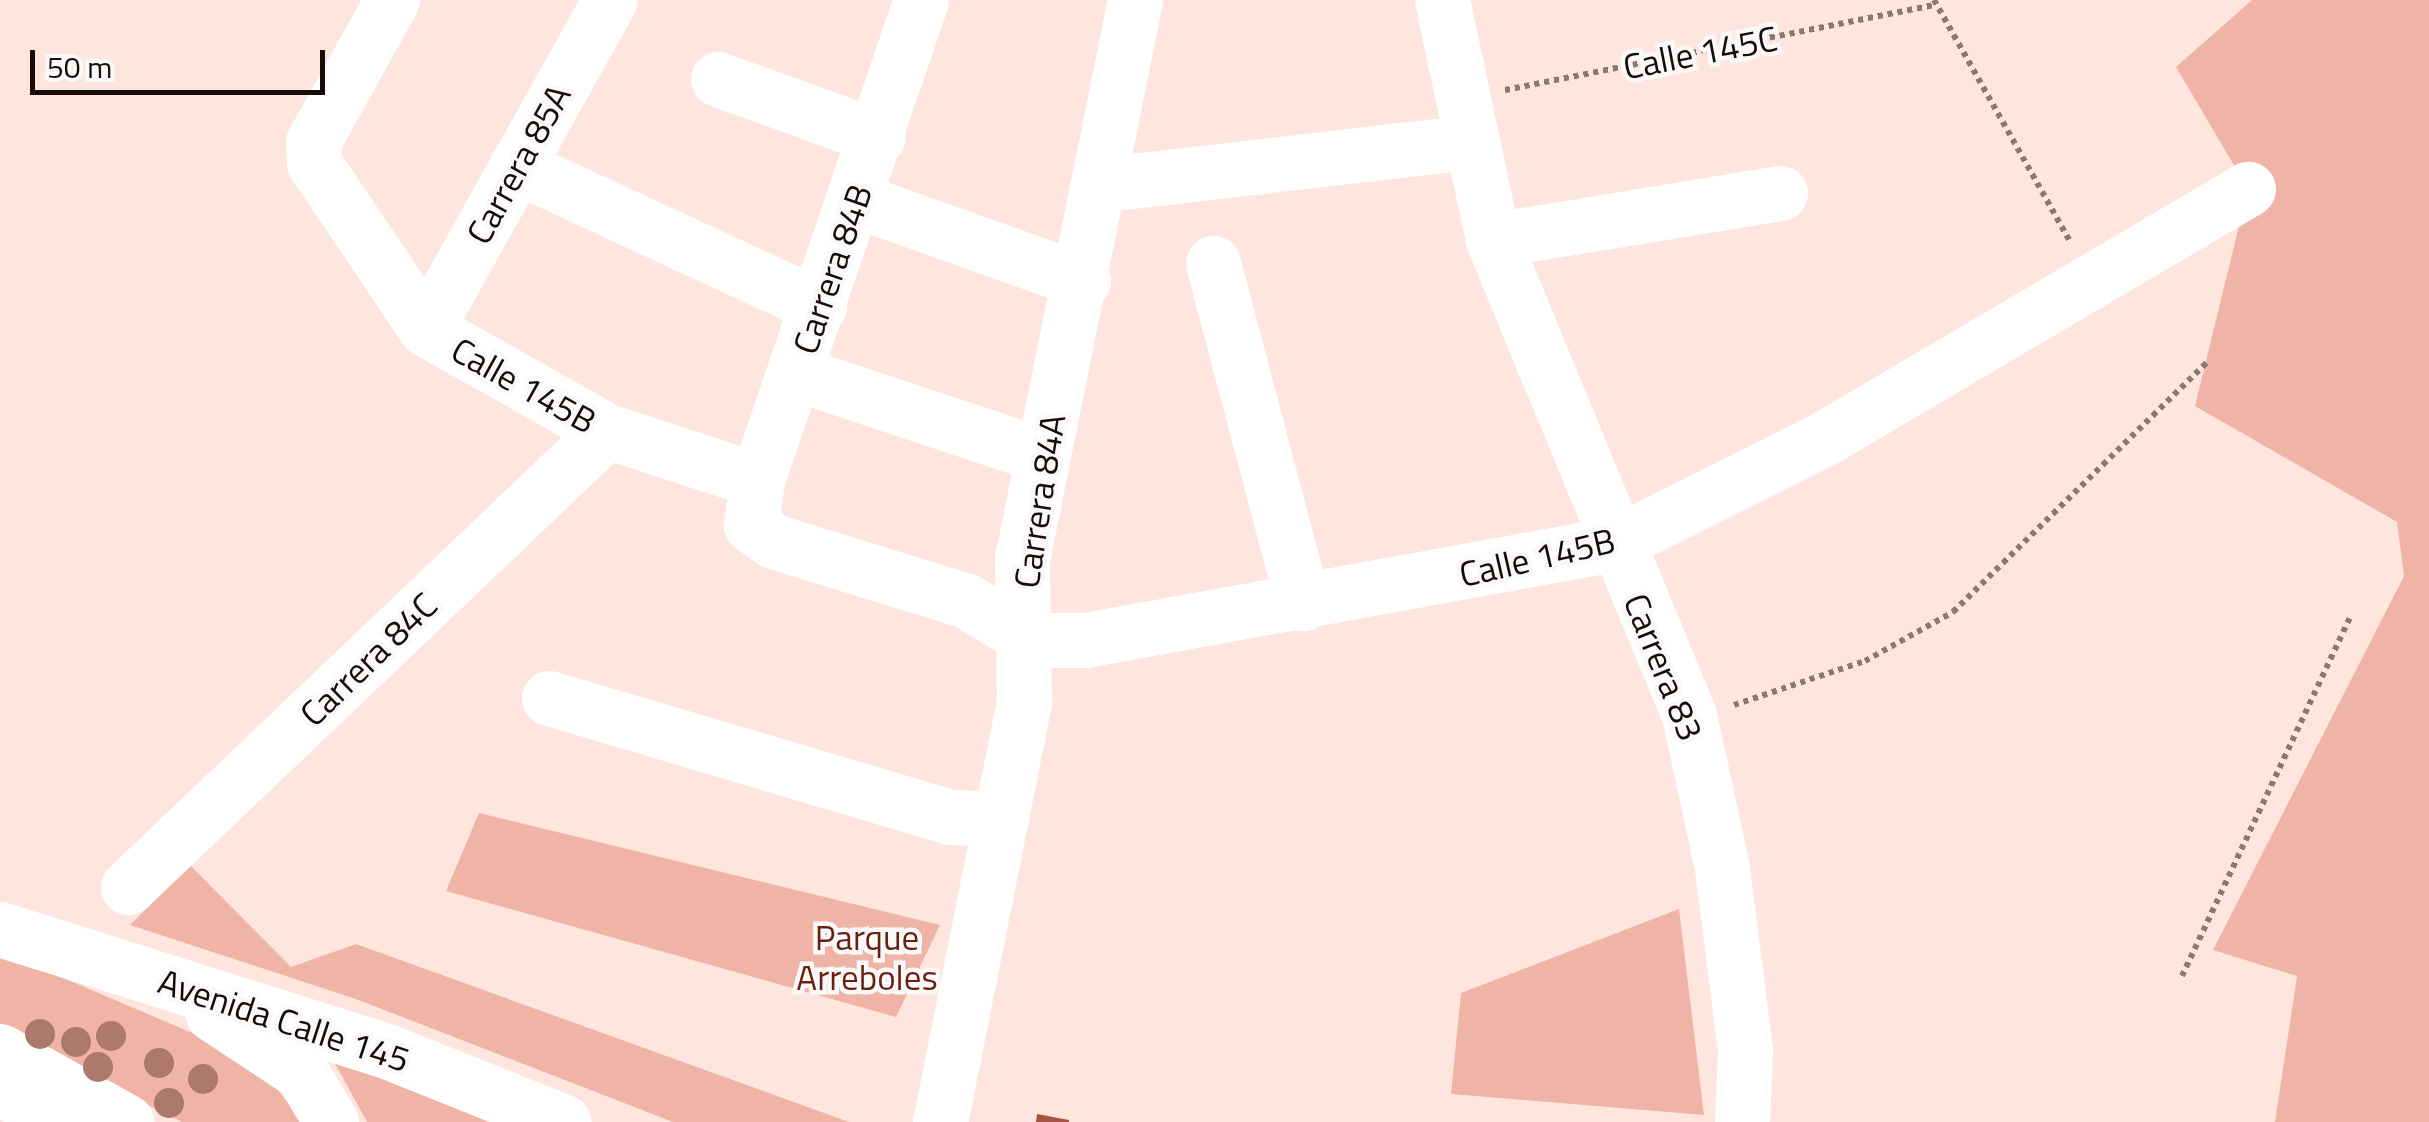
<!DOCTYPE html>
<style>
body{margin:0}
#map{position:relative;width:2429px;height:1122px;overflow:hidden;background:#fee6df;font-family:"Titillium Web",sans-serif}
div>[style]{position:absolute}
[style*='--x']{left:calc(var(--x)*1px);top:calc(var(--y)*1px);width:calc(var(--w)*1px);rotate:calc(var(--a)*1deg)}
.green>*{inset:0;background:#f0b4a6}
.building>*{inset:0;background:#a35442}
.path>*{height:6px;margin-top:-3px;transform-origin:0;background:repeating-linear-gradient(90deg,#8a7873 0 5px,transparent 0 10px)}
.minor>*{height:55px;margin:-27.5px;padding:0 27.5px;transform-origin:27.5px;border-radius:27.5px;background:#fff}
.major>*{height:55px;margin:-27.5px;padding:0 27.5px;transform-origin:27.5px;border-radius:27.5px;background:#fff}
.trees>*{width:30px;height:30px;margin:-15px;border-radius:50%;background:#ad796c}
span{translate:-50% -50%;white-space:nowrap;text-align:center;line-height:1.15;-webkit-text-stroke:9px #f9f9f9;paint-order:stroke}
.street-label{font-size:35px;color:#170b08}
.park-label{font-size:35px;color:#6a1f0e}
.scale{position:absolute;left:30px;top:50px;width:295px;height:45px;box-sizing:border-box;border:5px solid #170b08;border-top:0;padding-left:12px;font-size:30px;line-height:35px;white-space:nowrap;color:#170b08;-webkit-text-stroke:8px #f9f9f9;paint-order:stroke}
</style>
<div id="map">
<div class="green">
<div style="clip-path:polygon(2252px 0,2429px 0,2429px 1122px,2275px 1122px,2297px 976px,2213px 950px,2404px 576px,2397px 522px,2195px 406px,2248px 189px,2176px 67px)"></div>
<div style="clip-path:polygon(479px 813px,940px 925px,896px 1017px,446px 891px)"></div>
<div style="clip-path:polygon(190px 865px,291px 967px,356px 944px,849px 1122px,673px 1122px,356px 999px,130px 925px)"></div>
<div style="clip-path:polygon(1679px 909px,1704px 1115px,1451px 1094px,1461px 993px)"></div>
<div style="clip-path:polygon(0 951px,223px 1046px,267px 1075px,302px 1122px,182px 1122px,45px 1054px,0 1023px)"></div>
<div style="clip-path:polygon(332px 1058px,509px 1122px,367px 1122px)"></div>
</div>
<div class="building">
<div style="clip-path:polygon(1037px 1114px,1069px 1120px,1069px 1122px,1036px 1122px)"></div>
</div>
<div class="path">
<div style="--x:1934;--y:0;--w:279;--a:60.6"></div>
<div style="--x:1505;--y:90;--w:439;--a:-11.2"></div>
<div style="--x:1734;--y:705;--w:138;--a:-18.6"></div>
<div style="--x:1865;--y:661;--w:101;--a:-29.1"></div>
<div style="--x:1953;--y:612;--w:356;--a:-44.5"></div>
<div style="--x:2182;--y:976;--w:395;--a:-64.9"></div>
</div>
<div class="minor">
<div style="--x:392;--y:0;--w:162;--a:119.1"></div>
<div style="--x:313;--y:142;--w:21;--a:87"></div>
<div style="--x:314;--y:163;--w:200;--a:56"></div>
<div style="--x:426;--y:329;--w:208;--a:29.4"></div>
<div style="--x:607;--y:431;--w:158;--a:18.1"></div>
<div style="--x:921;--y:0;--w:507;--a:108.86"></div>
<div style="--x:757;--y:480;--w:45;--a:97.6"></div>
<div style="--x:751;--y:525;--w:27;--a:36"></div>
<div style="--x:773;--y:541;--w:203;--a:17.2"></div>
<div style="--x:967;--y:601;--w:67;--a:31.6"></div>
<div style="--x:1024;--y:636;--w:26;--a:9"></div>
<div style="--x:1050;--y:640;--w:35;--a:0"></div>
<div style="--x:1085;--y:640;--w:538;--a:-10.29"></div>
<div style="--x:1614;--y:544;--w:236;--a:-26.7"></div>
<div style="--x:1825;--y:438;--w:491;--a:-30.5"></div>
<div style="--x:1442;--y:0;--w:245;--a:78"></div>
<div style="--x:1493;--y:240;--w:514;--a:67.58"></div>
<div style="--x:1689;--y:715;--w:157;--a:77.8"></div>
<div style="--x:1722;--y:868;--w:184;--a:82.8"></div>
<div style="--x:1745;--y:1051;--w:71;--a:92.4"></div>
<div style="--x:718;--y:79;--w:170;--a:19.9"></div>
<div style="--x:516;--y:166;--w:334;--a:24.8"></div>
<div style="--x:1098;--y:185;--w:376;--a:-6.6"></div>
<div style="--x:856;--y:200;--w:241;--a:19.6"></div>
<div style="--x:1493;--y:240;--w:291;--a:-9.3"></div>
<div style="--x:1213;--y:263;--w:352;--a:75.2"></div>
<div style="--x:426;--y:329;--w:377;--a:-60.8"></div>
<div style="--x:795;--y:373;--w:259;--a:18.4"></div>
<div style="--x:549;--y:698;--w:420;--a:16.5"></div>
<div style="--x:952;--y:817;--w:45;--a:2.5"></div>
<div style="--x:128;--y:887;--w:661;--a:-43.59"></div>
<div style="--x:0;--y:1088;--w:68;--a:30"></div>
<div style="--x:940;--y:1122;--w:427;--a:-78.7"></div>
<div style="--x:1024;--y:703;--w:144;--a:-90.8"></div>
<div style="--x:1022;--y:559;--w:570;--a:-78.57"></div>
</div>
<div class="major">
<div style="--x:0;--y:929;--w:408;--a:17.5"></div>
<div style="--x:389;--y:1052;--w:188;--a:21.8"></div>
<div style="--x:213;--y:1014;--w:107;--a:33.5"></div>
<div style="--x:302;--y:1073;--w:57;--a:59.4"></div>
<div style="--x:0;--y:1051;--w:145;--a:29.2"></div>
</div>
<div class="trees">
<div style="left:40px;top:1034px"></div>
<div style="left:111px;top:1036px"></div>
<div style="left:76px;top:1042px"></div>
<div style="left:159px;top:1063px"></div>
<div style="left:98px;top:1067px"></div>
<div style="left:203px;top:1079px"></div>
<div style="left:169px;top:1103px"></div>
</div>
<div class="street-label">
<span style="left:1700px;top:52px;rotate:-11deg">Calle 145C</span>
<span style="left:518px;top:164px;rotate:-61deg">Carrera 85A</span>
<span style="left:832px;top:269px;rotate:-71deg">Carrera 84B</span>
<span style="left:524px;top:385px;rotate:29deg">Calle 145B</span>
<span style="left:1039px;top:501px;rotate:-81deg">Carrera 84A</span>
<span style="left:1537px;top:557px;rotate:-13deg">Calle 145B</span>
<span style="left:368px;top:659px;rotate:-44deg">Carrera 84C</span>
<span style="left:1664px;top:667px;rotate:68deg">Carrera 83</span>
<span style="left:284px;top:1020px;rotate:18deg">Avenida Calle 145</span>
</div>
<div class="park-label">
<span style="left:867px;top:957px">Parque<br>Arreboles</span>
</div>
<div class="scale">50 m</div>
</div>
